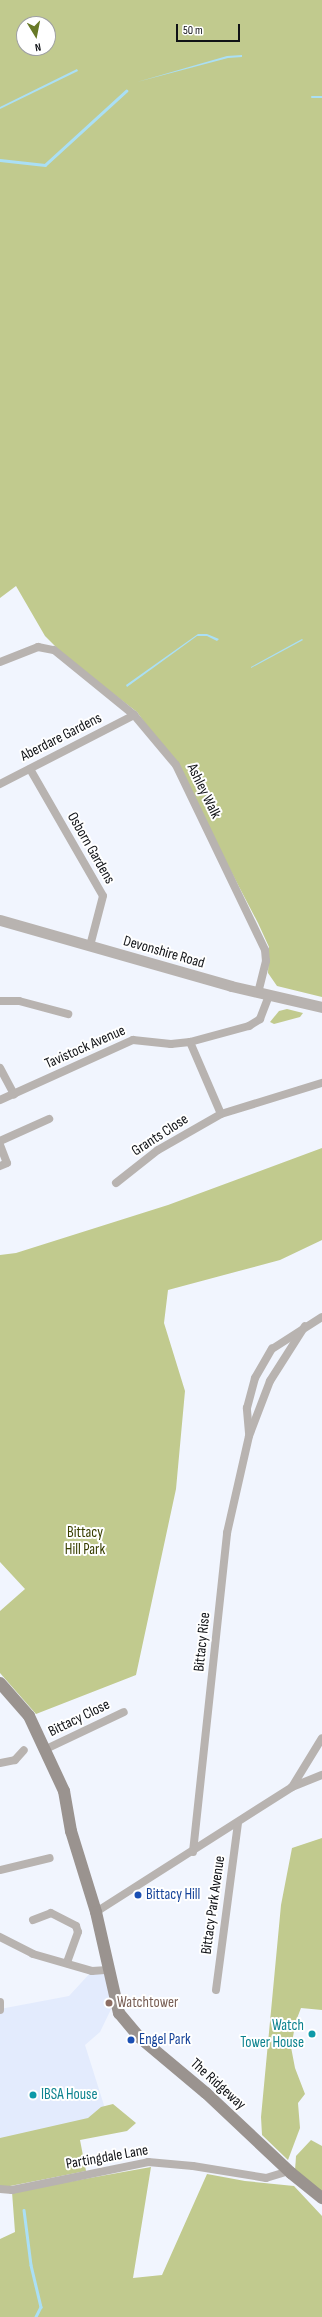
<!DOCTYPE html>
<style>
body{margin:0}
#map{position:relative;width:322px;height:2317px;overflow:hidden;background:#f1f5fe;font-family:"Sofia Sans Condensed",sans-serif}
div>[style]{position:absolute}
[style*='--x']{left:calc(var(--x)*1px);top:calc(var(--y)*1px);width:calc(var(--w)*1px);rotate:calc(var(--a)*1deg)}
.built>*{inset:0;background:#e3ebfd}
.green>*{inset:0;background:#c1ca8e}
.water>*{inset:0;background:#aadff5}
.stream>*{height:2.5px;margin:-1.25px;padding:0 1.25px;transform-origin:1.25px;border-radius:1.25px;background:#aadff5}
.minor>*{height:8px;margin:-4px;padding:0 4px;transform-origin:4px;border-radius:4px;background:#b8b3b0}
.tertiary>*{height:11px;margin:-5.5px;padding:0 5.5px;transform-origin:5.5px;border-radius:5.5px;background:#b8b3b0}
.secondary>*{height:12px;margin:-6px;padding:0 6px;transform-origin:6px;border-radius:6px;background:#9a938f}
.dots>*{width:11px;height:11px;translate:-50% -50%;box-sizing:border-box;border:2px solid #fff;border-radius:50%}
span{translate:-50% -50%;white-space:nowrap;text-align:center;line-height:1.15;-webkit-text-stroke:4px #fff;paint-order:stroke}
.street-label{font-size:15px;color:#101216}
.park-label{font-size:15px;color:#383e00}
.transit-label{font-size:15px;color:#164399}
.left{translate:0 -50%;text-align:left}
.education-label{font-size:15px;color:#785e54}
.culture-label{font-size:15px;color:#0d838f}
.right{translate:-100% -50%;text-align:right}
.north{position:absolute;left:16px;top:16px;width:40px;height:40px;box-sizing:border-box;background:#fff;border:1px solid #9fa0a2;border-radius:50%;rotate:170deg;font-size:11px;font-weight:700;line-height:16px;text-align:center;color:#101216}
.north::after{content:'';display:block;margin:auto;width:14px;height:18px;background:#687927;clip-path:polygon(50% 0,100% 100%,50% 72%,0 100%)}
.scale{position:absolute;left:176px;top:24px;width:64px;height:18px;box-sizing:border-box;border:2px solid #101216;border-top:0;padding-left:5px;font-size:12px;line-height:14px;white-space:nowrap;color:#101216;-webkit-text-stroke:3px #fff;paint-order:stroke}
</style>
<div id="map">
<div class="built">
<div style="clip-path:polygon(108px 1970px,115px 2001px,100px 2032px,85px 2045px,108px 2118px,0 2140px,0 2009px,69px 1996px,92px 1971px)"></div>
</div>
<div class="green">
<div style="clip-path:polygon(evenodd,0 0,322px 0,322px 997px,277px 986px,268px 973px,269px 947px,258px 923px,176px 766px,137px 712px,68px 659px,45px 636px,16px 586px,0 598px,0 0,24px 24px,48px 24px,48px 48px,24px 48px,24px 24px)"></div>
<div style="clip-path:polygon(287px 1009px,303px 1013px,300px 1017px,274px 1024px,270px 1022px,279px 1011px)"></div>
<div style="clip-path:polygon(322px 1148px,322px 1240px,280px 1260px,168px 1290px,164px 1323px,185px 1391px,176px 1489px,136px 1675px,36px 1714px,0 1673px,0 1611px,25px 1589px,0 1562px,0 1255px,16px 1253px,168px 1205px)"></div>
<div style="clip-path:polygon(322px 1838px,322px 2010px,301px 2008px,296px 2021px,291px 2047px,295px 2068px,305px 2094px,298px 2103px,300px 2128px,288px 2160px,262px 2135px,261px 2117px,281px 1905px,292px 1848px)"></div>
<div style="clip-path:polygon(113px 2104px,136px 2123px,127px 2131px,80px 2140px,86px 2171px,0 2188px,0 2138px,88px 2118px,101px 2107px)"></div>
<div style="clip-path:polygon(311px 2140px,322px 2146px,322px 2192px,295px 2171px,296px 2156px)"></div>
<div style="clip-path:polygon(151px 2167px,133px 2278px,162px 2275px,207px 2174px,245px 2181px,294px 2186px,322px 2216px,322px 2317px,0 2317px,0 2239px,15px 2232px,12px 2192px)"></div>
</div>
<div class="water">
<div style="clip-path:polygon(242px 55px,242px 57px,228px 58px,137px 82px,227px 56px)"></div>
<div style="clip-path:polygon(77px 69px,78px 71px,0 109px,0 107px)"></div>
<div style="clip-path:polygon(198px 634px,207px 634px,219px 639px,217px 641px,207px 636px,197px 636px,127px 687px,126px 685px)"></div>
<div style="clip-path:polygon(302px 639px,303px 640px,251px 668px,251px 667px)"></div>
</div>
<div class="stream">
<div style="--x:312;--y:97;--w:10;--a:0"></div>
<div style="--x:0;--y:160;--w:45;--a:6.3"></div>
<div style="--x:45;--y:165;--w:110;--a:-42.4"></div>
<div style="--x:24;--y:2210;--w:55;--a:82.7"></div>
<div style="--x:31;--y:2265;--w:43;--a:76.6"></div>
<div style="--x:41;--y:2307;--w:11;--a:117"></div>
</div>
<div class="minor">
<div style="--x:0;--y:662;--w:41;--a:-21.5"></div>
<div style="--x:38;--y:647;--w:16;--a:11"></div>
<div style="--x:54;--y:650;--w:103;--a:39.1"></div>
<div style="--x:134;--y:715;--w:65;--a:50"></div>
<div style="--x:176;--y:765;--w:205;--a:64.3"></div>
<div style="--x:265;--y:950;--w:11;--a:85"></div>
<div style="--x:266;--y:961;--w:32;--a:104"></div>
<div style="--x:30;--y:769;--w:146;--a:60.1"></div>
<div style="--x:103;--y:896;--w:52;--a:104.6"></div>
<div style="--x:0;--y:784;--w:151;--a:-27.2"></div>
<div style="--x:0;--y:1001;--w:19;--a:0"></div>
<div style="--x:19;--y:1001;--w:51;--a:14.9"></div>
<div style="--x:190;--y:1042;--w:78;--a:66.7"></div>
<div style="--x:0;--y:1068;--w:30;--a:62"></div>
<div style="--x:0;--y:1100;--w:146;--a:-24.3"></div>
<div style="--x:133;--y:1040;--w:38;--a:6"></div>
<div style="--x:171;--y:1044;--w:19;--a:-6"></div>
<div style="--x:190;--y:1042;--w:61;--a:-15.2"></div>
<div style="--x:249;--y:1026;--w:13;--a:-32"></div>
<div style="--x:260;--y:1019;--w:26;--a:-69"></div>
<div style="--x:0;--y:1141;--w:54;--a:-24.2"></div>
<div style="--x:0;--y:1145;--w:19;--a:69"></div>
<div style="--x:7;--y:1163;--w:8;--a:157"></div>
<div style="--x:116;--y:1183;--w:53;--a:-38.2"></div>
<div style="--x:158;--y:1150;--w:73;--a:-29.7"></div>
<div style="--x:221;--y:1114;--w:106;--a:-17.1"></div>
<div style="--x:249;--y:1433;--w:25;--a:-95"></div>
<div style="--x:247;--y:1408;--w:31;--a:-75"></div>
<div style="--x:255;--y:1378;--w:34;--a:-60"></div>
<div style="--x:272;--y:1349;--w:59;--a:-32.6"></div>
<div style="--x:46;--y:1749;--w:86;--a:-25.4"></div>
<div style="--x:0;--y:1763;--w:15;--a:-11"></div>
<div style="--x:15;--y:1760;--w:13;--a:-48"></div>
<div style="--x:292;--y:1787;--w:57;--a:-58.5"></div>
<div style="--x:193;--y:1852;--w:321;--a:-83.9"></div>
<div style="--x:227;--y:1533;--w:99;--a:-77.2"></div>
<div style="--x:249;--y:1436;--w:59;--a:-69.1"></div>
<div style="--x:270;--y:1381;--w:65;--a:-57.5"></div>
<div style="--x:0;--y:1870;--w:51;--a:-13.5"></div>
<div style="--x:96;--y:1912;--w:232;--a:-32.5"></div>
<div style="--x:292;--y:1787;--w:32;--a:-22"></div>
<div style="--x:33;--y:1920;--w:19;--a:-21"></div>
<div style="--x:51;--y:1913;--w:28;--a:27"></div>
<div style="--x:76;--y:1926;--w:6;--a:72"></div>
<div style="--x:78;--y:1932;--w:33;--a:110"></div>
<div style="--x:0;--y:1937;--w:37;--a:27"></div>
<div style="--x:33;--y:1954;--w:61;--a:16.1"></div>
<div style="--x:92;--y:1971;--w:16;--a:-4"></div>
<div style="--x:216;--y:1990;--w:168;--a:-82.5"></div>
<div style="--x:0;--y:2002;--w:8;--a:90"></div>
<div style="--x:0;--y:2189;--w:12;--a:5"></div>
<div style="--x:12;--y:2190;--w:139;--a:-11.6"></div>
<div style="--x:148;--y:2162;--w:45;--a:5.1"></div>
<div style="--x:193;--y:2166;--w:74;--a:9.3"></div>
<div style="--x:266;--y:2178;--w:24;--a:-17"></div>
</div>
<div class="tertiary">
<div style="--x:0;--y:920;--w:240;--a:15.9"></div>
<div style="--x:231;--y:986;--w:93;--a:13"></div>
</div>
<div class="secondary">
<div style="--x:0;--y:1683;--w:44;--a:48.7"></div>
<div style="--x:29;--y:1716;--w:83;--a:65"></div>
<div style="--x:64;--y:1791;--w:41;--a:80.1"></div>
<div style="--x:71;--y:1831;--w:85;--a:72.8"></div>
<div style="--x:96;--y:1912;--w:104;--a:77.2"></div>
<div style="--x:119;--y:2013;--w:31;--a:50"></div>
<div style="--x:139;--y:2037;--w:87;--a:39.9"></div>
<div style="--x:206;--y:2093;--w:117;--a:43.3"></div>
<div style="--x:291;--y:2173;--w:40;--a:39"></div>
</div>
<div class="dots">
<div style="left:138px;top:1895px;background:#1a4fb4"></div>
<div style="left:109px;top:2003px;background:#8d6e63"></div>
<div style="left:312px;top:2034px;background:#0f9aa8"></div>
<div style="left:131px;top:2040px;background:#1a4fb4"></div>
<div style="left:33px;top:2095px;background:#0f9aa8"></div>
</div>
<div class="street-label">
<span style="left:61px;top:737px;rotate:-27deg">Aberdare Gardens</span>
<span style="left:204px;top:791px;rotate:64deg">Ashley Walk</span>
<span style="left:91px;top:848px;rotate:60deg">Osborn Gardens</span>
<span style="left:164px;top:952px;rotate:16deg">Devonshire Road</span>
<span style="left:85px;top:1047px;rotate:-24deg">Tavistock Avenue</span>
<span style="left:160px;top:1135px;rotate:-33deg">Grants Close</span>
<span style="left:202px;top:1642px;rotate:-84deg">Bittacy Rise</span>
<span style="left:79px;top:1718px;rotate:-26deg">Bittacy Close</span>
<span style="left:213px;top:1905px;rotate:-82deg">Bittacy Park Avenue</span>
<span style="left:218px;top:2084px;rotate:42deg">The Ridgeway</span>
<span style="left:107px;top:2157px;rotate:-10deg">Partingdale Lane</span>
</div>
<div class="park-label">
<span style="left:85px;top:1541px">Bittacy<br>Hill Park</span>
</div>
<div class="transit-label">
<span class="left" style="left:146px;top:1895px">Bittacy Hill</span>
<span class="left" style="left:139px;top:2040px">Engel Park</span>
</div>
<div class="education-label">
<span class="left" style="left:117px;top:2003px">Watchtower</span>
</div>
<div class="culture-label">
<span class="right" style="left:304px;top:2034px">Watch<br>Tower House</span>
<span class="left" style="left:41px;top:2095px">IBSA House</span>
</div>
<div class="north">N</div>
<div class="scale">50 m</div>
</div>
